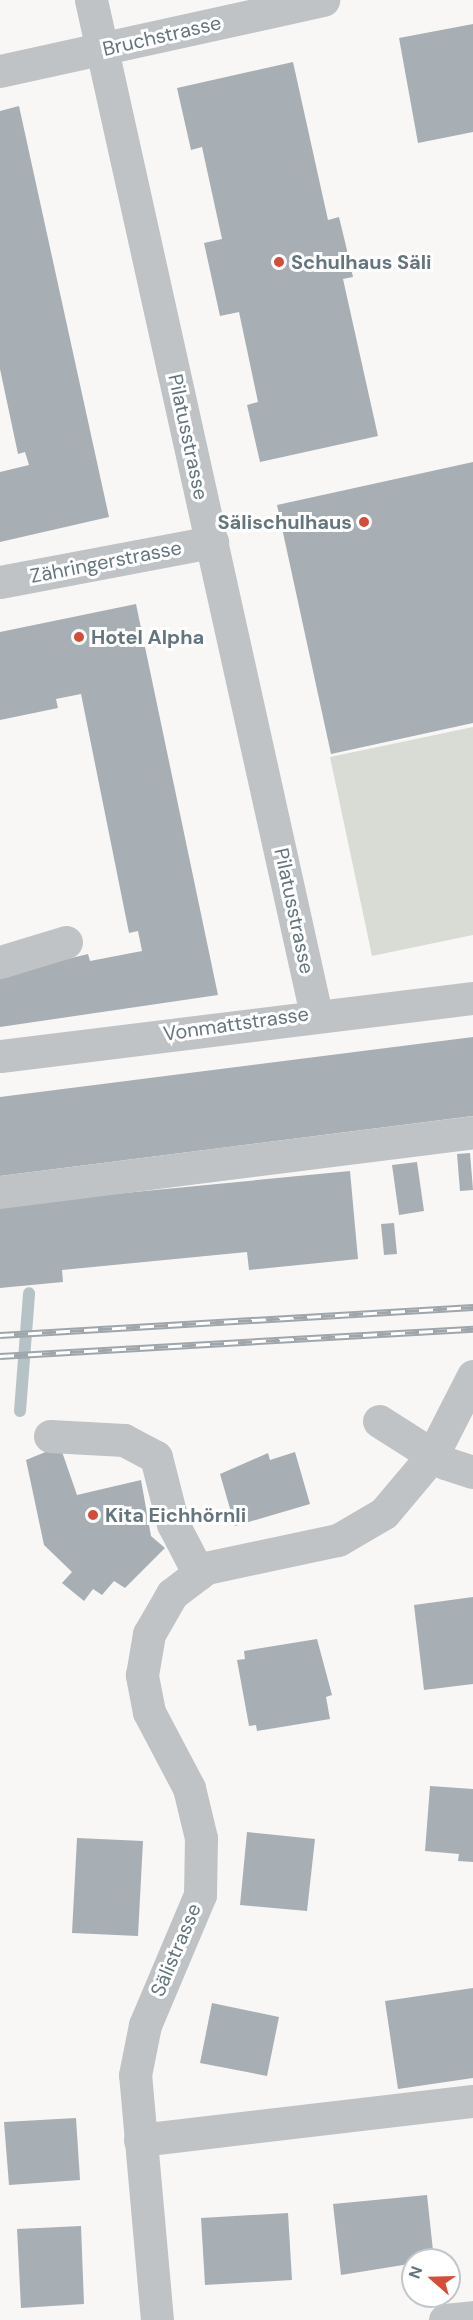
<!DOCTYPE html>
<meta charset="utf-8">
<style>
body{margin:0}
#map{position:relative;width:473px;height:2320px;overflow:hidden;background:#f8f7f5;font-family:"DM Sans",sans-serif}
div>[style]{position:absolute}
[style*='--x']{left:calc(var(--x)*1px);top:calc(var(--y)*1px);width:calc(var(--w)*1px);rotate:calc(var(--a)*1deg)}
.green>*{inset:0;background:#d8dcd5}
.stream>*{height:12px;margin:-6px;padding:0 6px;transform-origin:6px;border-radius:6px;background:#b6c3c6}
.building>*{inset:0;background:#a7afb4}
.minor>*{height:33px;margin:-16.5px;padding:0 16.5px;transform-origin:16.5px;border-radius:16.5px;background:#bfc3c6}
.rail>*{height:7px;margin-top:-3.5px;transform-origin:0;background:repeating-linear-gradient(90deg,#fff 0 14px,#9fa6ab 0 28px);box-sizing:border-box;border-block:2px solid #9fa6ab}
.dots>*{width:16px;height:16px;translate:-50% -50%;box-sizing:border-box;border:3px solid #fff;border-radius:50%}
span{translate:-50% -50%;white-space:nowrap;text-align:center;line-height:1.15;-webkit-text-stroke:6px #fff;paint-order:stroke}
.street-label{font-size:20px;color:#65757e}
.poi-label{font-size:20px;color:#65757e;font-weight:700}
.left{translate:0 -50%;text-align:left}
.right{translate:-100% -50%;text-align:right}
.north{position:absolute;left:401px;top:2248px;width:60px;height:60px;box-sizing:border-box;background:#fff;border:2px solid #c1c8cb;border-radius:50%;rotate:290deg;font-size:16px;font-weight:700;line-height:24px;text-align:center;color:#65757e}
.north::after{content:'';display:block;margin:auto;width:21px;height:27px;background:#d54d37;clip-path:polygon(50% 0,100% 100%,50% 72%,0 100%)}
</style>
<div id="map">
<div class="green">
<div style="clip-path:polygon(473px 727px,473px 935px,372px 956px,330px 757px)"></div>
</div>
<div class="stream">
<div style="--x:20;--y:1411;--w:118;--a:-85.6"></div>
</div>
<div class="building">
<div style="clip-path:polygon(473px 24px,473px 132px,418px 143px,399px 38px)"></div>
<div style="clip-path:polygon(293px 62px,328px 220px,339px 217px,346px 246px,353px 277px,343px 279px,378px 436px,260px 462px,247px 405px,258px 402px,239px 312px,220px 316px,204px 243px,222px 239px,202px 147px,191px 150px,177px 88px)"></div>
<div style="clip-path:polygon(19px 106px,109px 517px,0 542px,0 472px,29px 465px,25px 452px,18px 454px,0 369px,0 111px)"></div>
<div style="clip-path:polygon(473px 462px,473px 723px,331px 754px,277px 505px)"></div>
<div style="clip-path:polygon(136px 604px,218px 995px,0 1027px,0 975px,88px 954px,90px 961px,142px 951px,138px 931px,129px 933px,81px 694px,56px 699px,58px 708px,0 720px,0 632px)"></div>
<div style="clip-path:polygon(473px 1037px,473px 1116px,0 1176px,0 1097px)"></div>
<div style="clip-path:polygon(470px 1153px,473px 1190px,460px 1191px,457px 1154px)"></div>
<div style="clip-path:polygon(417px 1162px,424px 1211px,399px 1215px,392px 1165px)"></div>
<div style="clip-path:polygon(350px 1171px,358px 1259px,249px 1270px,247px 1252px,62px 1270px,63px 1282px,0 1288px,0 1205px)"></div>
<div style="clip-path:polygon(394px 1223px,397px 1254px,384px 1255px,381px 1224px)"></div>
<div style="clip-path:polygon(60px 1446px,77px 1495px,141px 1480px,151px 1536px,165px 1548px,125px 1588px,114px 1581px,102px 1595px,93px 1589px,84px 1601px,62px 1583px,72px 1572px,44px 1545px,26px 1460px)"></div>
<div style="clip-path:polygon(295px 1452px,310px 1504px,235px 1526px,220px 1474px,268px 1453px,270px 1460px)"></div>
<div style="clip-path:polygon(473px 1597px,473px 1684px,424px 1690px,414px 1605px)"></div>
<div style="clip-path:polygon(317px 1639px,332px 1695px,326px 1697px,330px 1719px,257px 1731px,256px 1725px,249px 1726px,237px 1660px,245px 1659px,244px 1651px)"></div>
<div style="clip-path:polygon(430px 1786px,473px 1789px,473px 1862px,458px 1861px,459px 1854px,425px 1851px)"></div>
<div style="clip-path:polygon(247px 1832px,315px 1839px,307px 1911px,240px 1905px)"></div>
<div style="clip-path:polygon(77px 1838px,143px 1841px,138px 1936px,72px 1933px)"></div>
<div style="clip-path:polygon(473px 1988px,473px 2078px,398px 2089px,385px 2001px)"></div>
<div style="clip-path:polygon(212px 2003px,279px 2017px,267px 2076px,200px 2063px)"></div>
<div style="clip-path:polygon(76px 2118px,80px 2180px,9px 2185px,4px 2122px)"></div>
<div style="clip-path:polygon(427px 2195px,434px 2260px,341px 2275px,333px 2204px)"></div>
<div style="clip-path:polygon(288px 2213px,292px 2280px,205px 2285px,201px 2218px)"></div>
<div style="clip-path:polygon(81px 2226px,84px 2304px,21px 2308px,17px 2229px)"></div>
</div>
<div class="minor">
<div style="--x:91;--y:0;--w:1039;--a:77.49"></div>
<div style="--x:0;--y:71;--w:331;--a:-12.4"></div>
<div style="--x:0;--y:582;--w:216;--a:-10.7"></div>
<div style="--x:0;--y:962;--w:69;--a:-16.9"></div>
<div style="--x:0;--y:1056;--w:477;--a:-7"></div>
<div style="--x:0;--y:1192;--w:477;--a:-7.2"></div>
<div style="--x:379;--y:1421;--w:78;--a:32.5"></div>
<div style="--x:445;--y:1463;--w:29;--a:18"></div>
<div style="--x:50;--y:1436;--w:74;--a:3.1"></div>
<div style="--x:124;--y:1440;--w:36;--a:28"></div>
<div style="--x:156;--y:1457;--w:69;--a:75.8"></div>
<div style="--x:173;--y:1524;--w:56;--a:62.5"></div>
<div style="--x:140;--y:2140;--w:335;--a:-6.7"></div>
<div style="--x:157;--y:2320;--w:246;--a:-95.1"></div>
<div style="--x:135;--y:2075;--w:51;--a:-78.7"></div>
<div style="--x:145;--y:2025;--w:141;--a:-67.1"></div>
<div style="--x:200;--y:1895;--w:57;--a:-89"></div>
<div style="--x:201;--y:1838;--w:51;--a:-103.5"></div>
<div style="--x:189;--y:1788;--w:86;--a:-117.8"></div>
<div style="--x:149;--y:1712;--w:38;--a:-101"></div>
<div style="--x:142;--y:1675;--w:42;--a:-80.3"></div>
<div style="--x:149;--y:1634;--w:46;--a:-60.1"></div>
<div style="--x:172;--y:1594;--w:43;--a:-37.4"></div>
<div style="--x:206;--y:1568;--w:135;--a:-12"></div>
<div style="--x:338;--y:1540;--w:53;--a:-30.4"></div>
<div style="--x:384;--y:1513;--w:75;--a:-49.9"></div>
<div style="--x:432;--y:1456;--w:90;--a:-62.9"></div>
<div style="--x:445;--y:2320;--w:28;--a:-6"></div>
</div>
<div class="rail">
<div style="--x:0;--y:1335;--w:474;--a:-3.4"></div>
<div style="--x:0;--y:1356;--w:474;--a:-3.3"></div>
</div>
<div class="dots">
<div style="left:279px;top:262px;background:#d54d37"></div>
<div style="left:364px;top:522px;background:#d54d37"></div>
<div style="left:79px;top:637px;background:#d54d37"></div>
<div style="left:93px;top:1515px;background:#d54d37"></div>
</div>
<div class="street-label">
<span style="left:162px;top:36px;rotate:-13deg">Bruchstrasse</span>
<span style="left:188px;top:437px;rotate:78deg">Pilatusstrasse</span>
<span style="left:106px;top:562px;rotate:-11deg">Zähringerstrasse</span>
<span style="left:294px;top:911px;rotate:78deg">Pilatusstrasse</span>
<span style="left:236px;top:1024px;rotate:-8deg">Vonmattstrasse</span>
<span style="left:176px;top:1950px;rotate:-67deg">Sälistrasse</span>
</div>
<div class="poi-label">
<span class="left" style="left:291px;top:262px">Schulhaus Säli</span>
<span class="right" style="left:352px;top:522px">Sälischulhaus</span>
<span class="left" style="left:91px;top:637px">Hotel Alpha</span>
<span class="left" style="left:105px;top:1515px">Kita Eichhörnli</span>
</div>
<div class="north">N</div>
</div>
